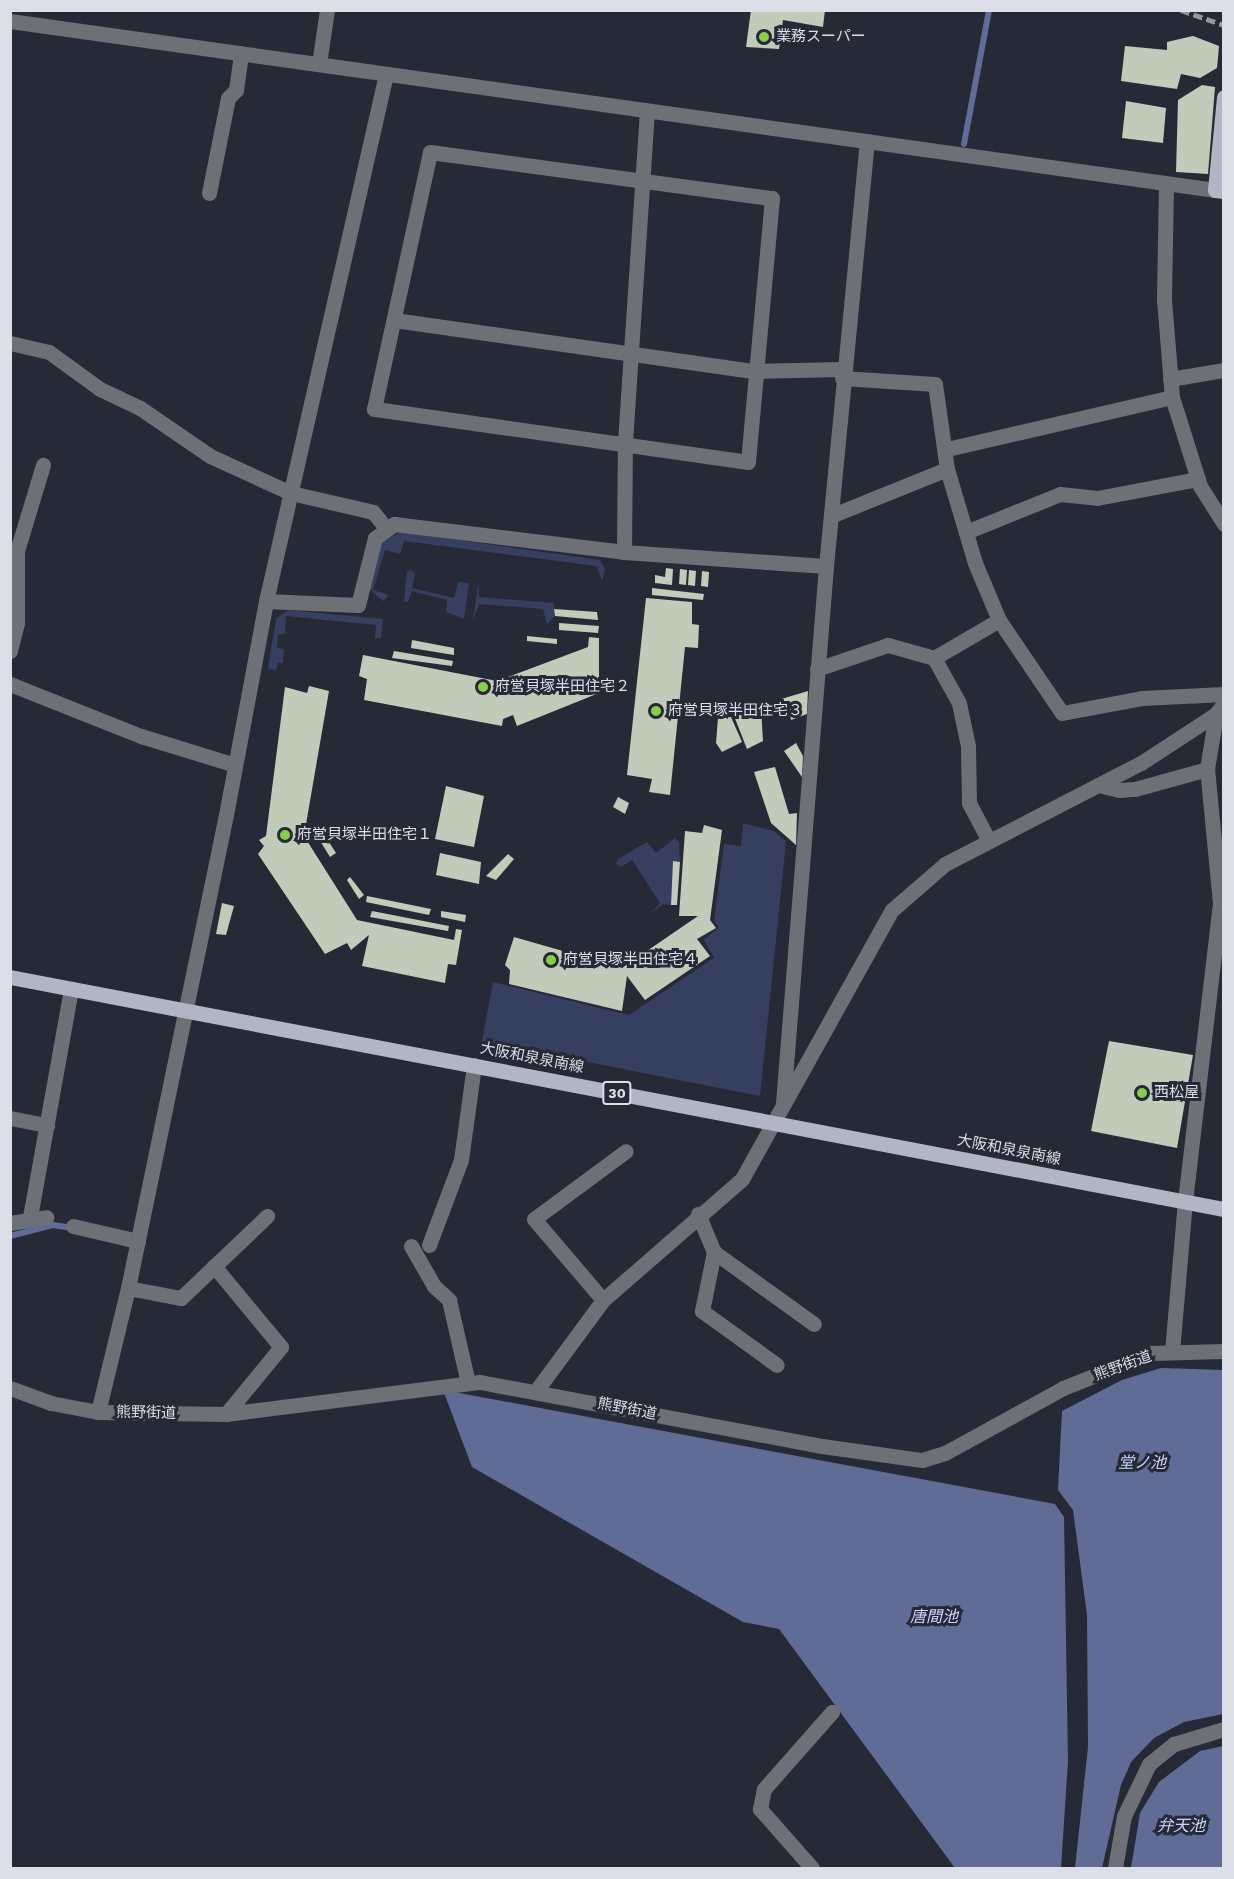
<!DOCTYPE html>
<meta charset="utf-8">
<style>
body{margin:0}
#map{position:relative;width:1234px;height:1879px;overflow:hidden;background:#262a37;font-family:"Work Sans","Noto Sans JP",sans-serif}
div>[style]{position:absolute}
[style*='--x']{left:calc(var(--x)*1px);top:calc(var(--y)*1px);width:calc(var(--w)*1px);rotate:calc(var(--a)*1deg)}
.green>*{inset:0;background:#363f5f}
.water>*{inset:0;background:#616c96}
.stream>*{height:6px;margin:-3px;padding:0 3px;transform-origin:3px;border-radius:3px;background:#616c96}
.building>*{inset:0;background:#c1cbba}
.minor>*{height:15px;margin:-7.5px;padding:0 7.5px;transform-origin:7.5px;border-radius:7.5px;background:#6d7077}
.major>*{height:15px;margin:-7.5px;padding:0 7.5px;transform-origin:7.5px;border-radius:7.5px;background:#b1b5c4}
.rail>*{height:4.5px;margin-top:-2.25px;transform-origin:0;background:repeating-linear-gradient(90deg,#9497a2 0 9px,transparent 0 13.5px)}
.dots>*{width:16px;height:16px;translate:-50% -50%;box-sizing:border-box;border:3px solid #262a37;border-radius:50%}
span{translate:-50% -50%;white-space:nowrap;text-align:center;line-height:1.15;-webkit-text-stroke:6px #262a37;paint-order:stroke}
.shield-label span{padding:2px 4px;background:#262a37;border:2px solid;border-radius:4px;-webkit-text-stroke-width:0}
.shield-label{font-size:14px;color:#dcdfe8;font-weight:700}
.poi-label{font-size:15px;color:#dcdfe8}
.left{translate:0 -50%;text-align:left}
.street-label{font-size:15px;color:#dcdfe8}
.water-label{font-size:16px;color:#cad5fe;font-style:italic}
.frame{position:absolute;inset:0;border:12px solid #dcdfe8;pointer-events:none}
</style>
<div id="map">
<div class="green">
<div style="clip-path:polygon(401px 532px,600px 560px,605px 569px,602px 581px,596px 566px,404px 541px,400px 554px,385px 550px,373px 590px,389px 595px,383px 601px,369px 589px,382px 542px)"></div>
<div style="clip-path:polygon(411px 570px,415px 574px,412px 588px,454px 598px,458px 582px,469px 583px,464px 619px,446px 612px,447px 600px,412px 591px,408px 602px,404px 602px,407px 572px)"></div>
<div style="clip-path:polygon(478px 583px,479px 597px,554px 603px,555px 616px,547px 624px,543px 609px,479px 604px,473px 621px)"></div>
<div style="clip-path:polygon(288px 610px,383px 619px,381px 638px,375px 638px,376px 625px,286px 616px,285px 633px,278px 635px,277px 648px,284px 649px,283px 663px,278px 663px,276px 670px,268px 669px,276px 619px)"></div>
<div style="clip-path:polygon(743px 823px,774px 831px,786px 842px,760px 1096px,482px 1041px,493px 982px,629px 1015px,714px 958px,704px 940px,719px 927px,714px 920px,724px 844px,741px 846px)"></div>
<div style="clip-path:polygon(675px 838px,679px 843px,680px 862px,673px 861px,671px 905px,663px 904px,651px 913px,660px 903px,632px 860px,621px 867px,616px 864px,618px 859px,647px 842px,656px 853px)"></div>
</div>
<div class="water">
<div style="clip-path:polygon(1161px 1368px,1223px 1370px,1223px 1714px,1184px 1722px,1154px 1738px,1131px 1762px,1121px 1785px,1102px 1868px,1075px 1868px,1088px 1747px,1087px 1615px,1073px 1510px,1058px 1490px,1062px 1411px,1122px 1380px)"></div>
<div style="clip-path:polygon(443px 1390px,1055px 1504px,1064px 1517px,1068px 1761px,1061px 1868px,955px 1868px,779px 1629px,743px 1622px,472px 1467px)"></div>
<div style="clip-path:polygon(1223px 1746px,1223px 1868px,1131px 1868px,1140px 1813px,1159px 1782px,1200px 1751px)"></div>
</div>
<div class="stream">
<div style="--x:964;--y:144;--w:136;--a:-79.4"></div>
<div style="--x:10;--y:1236;--w:44;--a:-14.3"></div>
<div style="--x:53;--y:1225;--w:18;--a:9"></div>
</div>
<div class="building">
<div style="clip-path:polygon(751px 10px,825px 10px,823px 27px,783px 20px,779px 49px,746px 47px)"></div>
<div style="clip-path:polygon(1193px 36px,1219px 46px,1217px 68px,1200px 78px,1181px 74px,1177px 89px,1121px 81px,1125px 46px,1167px 50px,1167px 42px)"></div>
<div style="clip-path:polygon(1202px 85px,1215px 87px,1208px 174px,1176px 172px,1178px 100px)"></div>
<div style="clip-path:polygon(1126px 101px,1166px 108px,1163px 143px,1122px 138px)"></div>
<div style="clip-path:polygon(666px 568px,673px 569px,672px 585px,655px 583px,655px 575px,665px 577px)"></div>
<div style="clip-path:polygon(680px 569px,687px 570px,686px 585px,679px 584px)"></div>
<div style="clip-path:polygon(689px 570px,696px 571px,695px 586px,688px 585px)"></div>
<div style="clip-path:polygon(702px 571px,709px 572px,708px 587px,701px 586px)"></div>
<div style="clip-path:polygon(652px 588px,704px 594px,703px 600px,652px 595px)"></div>
<div style="clip-path:polygon(646px 598px,692px 602px,692px 624px,699px 625px,698px 648px,685px 647px,670px 795px,649px 792px,652px 779px,627px 775px)"></div>
<div style="clip-path:polygon(554px 609px,597px 612px,598px 620px,555px 616px)"></div>
<div style="clip-path:polygon(559px 623px,599px 626px,598px 633px,559px 630px)"></div>
<div style="clip-path:polygon(527px 636px,557px 639px,557px 644px,527px 641px)"></div>
<div style="clip-path:polygon(589px 637px,599px 638px,599px 693px,517px 726px,513px 715px,503px 719px,502px 726px,364px 700px,367px 679px,359px 676px,363px 655px,497px 681px,588px 647px)"></div>
<div style="clip-path:polygon(412px 640px,454px 648px,454px 655px,411px 648px)"></div>
<div style="clip-path:polygon(394px 651px,453px 661px,452px 666px,392px 658px)"></div>
<div style="clip-path:polygon(309px 686px,329px 691px,304px 836px,357px 920px,454px 940px,456px 929px,462px 930px,456px 965px,448px 964px,445px 983px,362px 966px,369px 935px,351px 950px,347px 943px,325px 954px,258px 854px,264px 846px,259px 840px,266px 836px,285px 687px,307px 693px)"></div>
<div style="clip-path:polygon(808px 691px,807px 714px,791px 720px,790px 715px,779px 719px,778px 700px)"></div>
<div style="clip-path:polygon(761px 708px,763px 741px,747px 749px,734px 716px)"></div>
<div style="clip-path:polygon(731px 717px,742px 742px,722px 752px,716px 743px,718px 718px)"></div>
<div style="clip-path:polygon(796px 743px,803px 756px,802px 777px,784px 751px)"></div>
<div style="clip-path:polygon(775px 767px,789px 814px,797px 813px,796px 845px,771px 823px,754px 772px)"></div>
<div style="clip-path:polygon(446px 786px,484px 796px,474px 847px,435px 839px)"></div>
<div style="clip-path:polygon(618px 797px,629px 803px,625px 814px,613px 807px)"></div>
<div style="clip-path:polygon(704px 825px,722px 830px,710px 920px,716px 928px,697px 939px,710px 956px,645px 1000px,627px 976px,622px 1011px,509px 984px,510px 970px,505px 965px,514px 937px,622px 968px,698px 916px,679px 916px,685px 831px,702px 833px)"></div>
<div style="clip-path:polygon(325px 836px,336px 853px,330px 857px,319px 839px)"></div>
<div style="clip-path:polygon(440px 853px,481px 862px,479px 884px,436px 875px)"></div>
<div style="clip-path:polygon(508px 854px,514px 859px,496px 880px,486px 876px)"></div>
<div style="clip-path:polygon(673px 861px,680px 862px,677px 905px,671px 905px)"></div>
<div style="clip-path:polygon(350px 877px,364px 895px,359px 899px,347px 880px)"></div>
<div style="clip-path:polygon(367px 896px,431px 909px,429px 915px,366px 902px)"></div>
<div style="clip-path:polygon(222px 903px,234px 906px,226px 935px,216px 934px)"></div>
<div style="clip-path:polygon(372px 911px,449px 926px,448px 931px,370px 917px)"></div>
<div style="clip-path:polygon(441px 911px,466px 915px,465px 922px,441px 917px)"></div>
<div style="clip-path:polygon(1109px 1041px,1193px 1055px,1177px 1148px,1091px 1131px)"></div>
</div>
<div class="minor">
<div style="--x:10;--y:21;--w:1217;--a:7.98"></div>
<div style="--x:319;--y:64;--w:55;--a:-81.6"></div>
<div style="--x:430;--y:152;--w:345;--a:7.7"></div>
<div style="--x:772;--y:198;--w:265;--a:95.2"></div>
<div style="--x:748;--y:462;--w:378;--a:-171.9"></div>
<div style="--x:374;--y:409;--w:263;--a:-77.7"></div>
<div style="--x:1166;--y:184;--w:116;--a:91"></div>
<div style="--x:1164;--y:300;--w:97;--a:85.3"></div>
<div style="--x:1172;--y:397;--w:93;--a:72.5"></div>
<div style="--x:1200;--y:486;--w:45;--a:57.7"></div>
<div style="--x:209;--y:193;--w:97;--a:-78.7"></div>
<div style="--x:228;--y:98;--w:11;--a:-45"></div>
<div style="--x:236;--y:90;--w:37;--a:-82"></div>
<div style="--x:394;--y:320;--w:364;--a:8.1"></div>
<div style="--x:754;--y:371;--w:89;--a:-1.3"></div>
<div style="--x:10;--y:343;--w:40;--a:13"></div>
<div style="--x:49;--y:352;--w:63;--a:36"></div>
<div style="--x:100;--y:389;--w:44;--a:25.4"></div>
<div style="--x:140;--y:408;--w:85;--a:34.4"></div>
<div style="--x:210;--y:456;--w:89;--a:24.6"></div>
<div style="--x:291;--y:493;--w:84;--a:13"></div>
<div style="--x:373;--y:512;--w:22;--a:51"></div>
<div style="--x:842;--y:378;--w:93;--a:3.7"></div>
<div style="--x:935;--y:384;--w:86;--a:82"></div>
<div style="--x:947;--y:469;--w:98;--a:73.4"></div>
<div style="--x:975;--y:563;--w:62;--a:67.2"></div>
<div style="--x:999;--y:620;--w:112;--a:55.9"></div>
<div style="--x:1062;--y:713;--w:81;--a:-10.6"></div>
<div style="--x:1142;--y:698;--w:82;--a:-2.8"></div>
<div style="--x:1170;--y:379;--w:55;--a:-9.5"></div>
<div style="--x:947;--y:449;--w:231;--a:-13"></div>
<div style="--x:833;--y:515;--w:123;--a:-22"></div>
<div style="--x:966;--y:532;--w:101;--a:-22"></div>
<div style="--x:1060;--y:494;--w:37;--a:6"></div>
<div style="--x:1097;--y:498;--w:103;--a:-10.7"></div>
<div style="--x:624;--y:552;--w:110;--a:-89.5"></div>
<div style="--x:625;--y:442;--w:331;--a:-86.2"></div>
<div style="--x:266;--y:601;--w:92;--a:2.5"></div>
<div style="--x:358;--y:605;--w:69;--a:-75.8"></div>
<div style="--x:375;--y:538;--w:24;--a:-36"></div>
<div style="--x:394;--y:524;--w:232;--a:6.9"></div>
<div style="--x:624;--y:552;--w:202;--a:4"></div>
<div style="--x:10;--y:651;--w:29;--a:-76"></div>
<div style="--x:17;--y:623;--w:72;--a:-90"></div>
<div style="--x:17;--y:551;--w:90;--a:-73.2"></div>
<div style="--x:934;--y:658;--w:75;--a:-30.3"></div>
<div style="--x:817;--y:669;--w:75;--a:-18.7"></div>
<div style="--x:888;--y:645;--w:48;--a:15.8"></div>
<div style="--x:934;--y:658;--w:51;--a:60.9"></div>
<div style="--x:959;--y:703;--w:44;--a:78.2"></div>
<div style="--x:968;--y:746;--w:57;--a:89"></div>
<div style="--x:969;--y:803;--w:43;--a:62.2"></div>
<div style="--x:10;--y:684;--w:141;--a:21.7"></div>
<div style="--x:141;--y:736;--w:98;--a:17.1"></div>
<div style="--x:1098;--y:785;--w:22;--a:13"></div>
<div style="--x:1119;--y:790;--w:16;--a:-4"></div>
<div style="--x:1135;--y:789;--w:75;--a:-15.5"></div>
<div style="--x:783;--y:1103;--w:539;--a:-85.42"></div>
<div style="--x:826;--y:566;--w:427;--a:-84.5"></div>
<div style="--x:10;--y:1118;--w:38;--a:11"></div>
<div style="--x:698;--y:1214;--w:41;--a:67.2"></div>
<div style="--x:714;--y:1252;--w:60;--a:101.5"></div>
<div style="--x:702;--y:1311;--w:92;--a:35.8"></div>
<div style="--x:30;--y:1217;--w:232;--a:-79.8"></div>
<div style="--x:10;--y:1223;--w:37;--a:-9"></div>
<div style="--x:73;--y:1226;--w:67;--a:13"></div>
<div style="--x:429;--y:1245;--w:91;--a:-69.4"></div>
<div style="--x:461;--y:1160;--w:96;--a:-82.2"></div>
<div style="--x:411;--y:1246;--w:46;--a:60.1"></div>
<div style="--x:434;--y:1286;--w:21;--a:43"></div>
<div style="--x:449;--y:1300;--w:85;--a:77.1"></div>
<div style="--x:714;--y:1252;--w:123;--a:35.8"></div>
<div style="--x:214;--y:1266;--w:105;--a:50.4"></div>
<div style="--x:281;--y:1347;--w:87;--a:129.4"></div>
<div style="--x:128;--y:1288;--w:54;--a:10.7"></div>
<div style="--x:181;--y:1298;--w:119;--a:-43.6"></div>
<div style="--x:603;--y:1300;--w:106;--a:-130.4"></div>
<div style="--x:534;--y:1219;--w:114;--a:-36.5"></div>
<div style="--x:1172;--y:1352;--w:152;--a:-85.1"></div>
<div style="--x:1185;--y:1201;--w:300;--a:-83.3"></div>
<div style="--x:1220;--y:903;--w:135;--a:-95.5"></div>
<div style="--x:1207;--y:769;--w:56;--a:-80.7"></div>
<div style="--x:10;--y:1388;--w:44;--a:20.1"></div>
<div style="--x:51;--y:1403;--w:48;--a:10.8"></div>
<div style="--x:98;--y:1412;--w:128;--a:0.9"></div>
<div style="--x:226;--y:1414;--w:256;--a:-7.2"></div>
<div style="--x:480;--y:1382;--w:348;--a:10.6"></div>
<div style="--x:822;--y:1446;--w:101;--a:8"></div>
<div style="--x:922;--y:1460;--w:24;--a:-17"></div>
<div style="--x:945;--y:1453;--w:135;--a:-28.8"></div>
<div style="--x:1063;--y:1388;--w:95;--a:-21.7"></div>
<div style="--x:1151;--y:1353;--w:73;--a:-1.6"></div>
<div style="--x:536;--y:1391;--w:113;--a:-53.6"></div>
<div style="--x:603;--y:1300;--w:184;--a:-41"></div>
<div style="--x:742;--y:1179;--w:308;--a:-60.9"></div>
<div style="--x:892;--y:910;--w:70;--a:-41"></div>
<div style="--x:945;--y:864;--w:220;--a:-27.3"></div>
<div style="--x:1141;--y:763;--w:90;--a:-33.2"></div>
<div style="--x:1216;--y:714;--w:14;--a:-54"></div>
<div style="--x:98;--y:1412;--w:128;--a:-76.4"></div>
<div style="--x:128;--y:1288;--w:483;--a:-78.3"></div>
<div style="--x:226;--y:815;--w:218;--a:-79.4"></div>
<div style="--x:266;--y:601;--w:540;--a:-77.17"></div>
<div style="--x:812;--y:1868;--w:79;--a:-131.4"></div>
<div style="--x:760;--y:1809;--w:20;--a:-79"></div>
<div style="--x:764;--y:1789;--w:103;--a:-48.6"></div>
<div style="--x:1115;--y:1868;--w:53;--a:-80.2"></div>
<div style="--x:1124;--y:1816;--w:58;--a:-64.3"></div>
<div style="--x:1149;--y:1764;--w:32;--a:-39"></div>
<div style="--x:1174;--y:1744;--w:52;--a:-16.7"></div>
</div>
<div class="major">
<div style="--x:1224;--y:97;--w:93;--a:95.5"></div>
<div style="--x:1215;--y:190;--w:9;--a:6"></div>
<div style="--x:10;--y:977;--w:1236;--a:10.82"></div>
</div>
<div class="rail">
<div style="--x:1181;--y:10;--w:46;--a:19.2"></div>
</div>
<div class="dots">
<div style="left:764px;top:37px;background:#87cf4a"></div>
<div style="left:483px;top:687px;background:#87cf4a"></div>
<div style="left:656px;top:711px;background:#87cf4a"></div>
<div style="left:285px;top:835px;background:#87cf4a"></div>
<div style="left:551px;top:960px;background:#87cf4a"></div>
<div style="left:1142px;top:1093px;background:#87cf4a"></div>
</div>
<div class="shield-label">
<span style="left:617px;top:1093px">30</span>
</div>
<div class="poi-label">
<span class="left" style="left:776px;top:37px">業務スーパー</span>
<span class="left" style="left:495px;top:687px">府営貝塚半田住宅２</span>
<span class="left" style="left:668px;top:711px">府営貝塚半田住宅３</span>
<span class="left" style="left:297px;top:835px">府営貝塚半田住宅１</span>
<span class="left" style="left:563px;top:960px">府営貝塚半田住宅４</span>
<span class="left" style="left:1154px;top:1093px">西松屋</span>
</div>
<div class="street-label">
<span style="left:532px;top:1058px;rotate:11deg">大阪和泉泉南線</span>
<span style="left:1009px;top:1150px;rotate:11deg">大阪和泉泉南線</span>
<span style="left:1123px;top:1366px;rotate:-20deg">熊野街道</span>
<span style="left:627px;top:1409px;rotate:11deg">熊野街道</span>
<span style="left:146px;top:1413px;rotate:1deg">熊野街道</span>
</div>
<div class="water-label">
<span style="left:1142px;top:1463px">堂ノ池</span>
<span style="left:934px;top:1617px">唐間池</span>
<span style="left:1181px;top:1826px">弁天池</span>
</div>
<div class="frame"></div>
</div>
